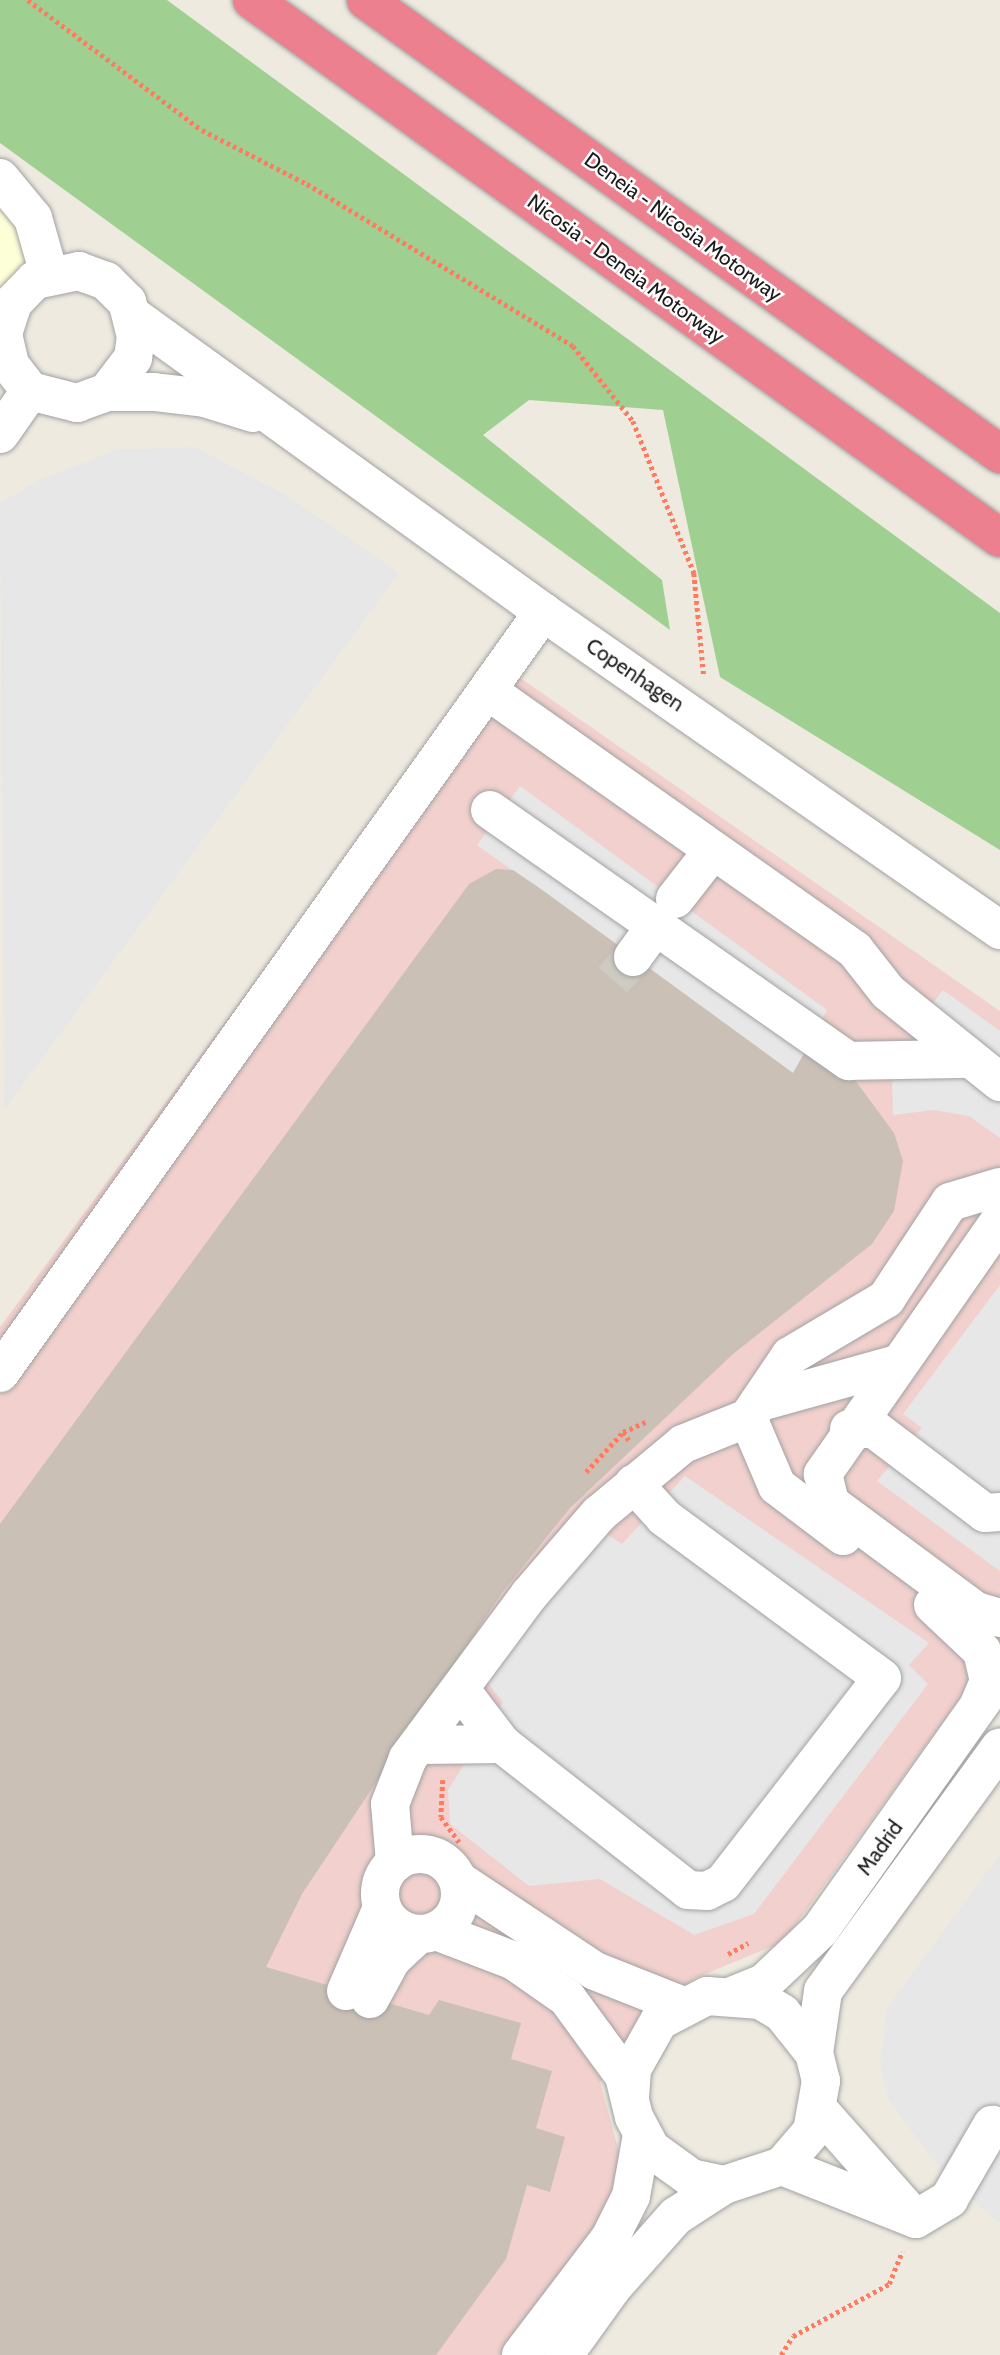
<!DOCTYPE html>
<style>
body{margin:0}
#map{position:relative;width:1000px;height:2355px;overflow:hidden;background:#eeeae0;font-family:Cabin,sans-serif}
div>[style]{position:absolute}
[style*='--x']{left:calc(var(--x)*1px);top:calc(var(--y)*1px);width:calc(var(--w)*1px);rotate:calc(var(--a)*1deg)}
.commercial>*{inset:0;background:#f1d0cd}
.education>*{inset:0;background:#fdffd7}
.forest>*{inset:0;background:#a0d091}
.parking>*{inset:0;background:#e7e7e7}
.building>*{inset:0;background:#cac0b6}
.minor-tunnel>*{height:38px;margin-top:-19px;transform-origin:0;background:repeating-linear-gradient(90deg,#cecbc2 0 38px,transparent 0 57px)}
.path>*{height:4.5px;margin-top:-2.25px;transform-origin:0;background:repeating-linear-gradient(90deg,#ff7a5f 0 3.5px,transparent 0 7px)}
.roads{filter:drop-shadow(0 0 2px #a2a2a2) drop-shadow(0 0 2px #a2a2a2)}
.minor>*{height:38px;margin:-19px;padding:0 19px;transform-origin:19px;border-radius:19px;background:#fff}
.minor>.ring{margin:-19px;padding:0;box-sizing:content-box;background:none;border:38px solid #fff;border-radius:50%}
.highway>*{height:38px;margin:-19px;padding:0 19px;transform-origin:19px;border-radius:19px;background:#ec808e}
span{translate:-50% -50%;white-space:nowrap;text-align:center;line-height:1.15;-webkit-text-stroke:5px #fff;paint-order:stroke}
.street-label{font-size:21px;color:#1b1b1b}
</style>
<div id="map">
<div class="commercial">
<div style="clip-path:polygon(493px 659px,1000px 1011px,1000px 1643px,783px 1942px,693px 1979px,600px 2082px,627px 2182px,500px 2355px,0 2355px,0 1327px)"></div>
</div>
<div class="education">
<div style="clip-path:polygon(0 182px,54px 230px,0 303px)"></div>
</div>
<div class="forest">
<div style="clip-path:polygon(0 0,167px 0,1000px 613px,1000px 850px,720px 677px,663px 410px,529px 400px,483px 435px,662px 580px,670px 630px,0 143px)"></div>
</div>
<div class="parking">
<div style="clip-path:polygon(194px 447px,286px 495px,399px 573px,4px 1110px,0 503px,41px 479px,117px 450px)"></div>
<div style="clip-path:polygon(520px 786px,827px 1010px,793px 1073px,477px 845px)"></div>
<div style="clip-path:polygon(943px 990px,1000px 1031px,1000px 1138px,969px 1116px,933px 1110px,893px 1115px,892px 1083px,927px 1010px)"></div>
<div style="clip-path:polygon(1000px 1285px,1000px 1571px,877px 1481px,922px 1428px,903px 1414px)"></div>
<div style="clip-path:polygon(685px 1476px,929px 1643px,909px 1665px,928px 1684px,754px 1914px,694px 1935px,600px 1879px,529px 1886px,450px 1824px,448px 1790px,503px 1702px,487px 1682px,602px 1531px,622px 1544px)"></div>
<div style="clip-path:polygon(1000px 1854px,1000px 2224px,946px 2175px,914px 2135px,888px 2098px,880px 2065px,887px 2008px)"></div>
</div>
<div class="building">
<div style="clip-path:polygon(496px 869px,513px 870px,541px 889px,793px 1073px,810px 1043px,849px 1072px,894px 1133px,903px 1161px,894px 1211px,872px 1244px,733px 1354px,570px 1508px,501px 1594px,302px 1894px,266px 1967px,429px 2015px,439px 2000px,521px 2023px,511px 2059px,552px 2071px,536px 2128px,565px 2137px,550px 2192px,527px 2185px,506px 2259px,436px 2355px,0 2355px,0 1524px,469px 884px)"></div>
</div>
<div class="minor-tunnel">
<div style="--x:613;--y:980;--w:30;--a:-49"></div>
</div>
<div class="path">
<div style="--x:28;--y:0;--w:217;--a:36.8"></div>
<div style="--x:202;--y:130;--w:118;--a:27.2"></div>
<div style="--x:307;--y:184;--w:311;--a:31.3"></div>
<div style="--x:573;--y:346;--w:96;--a:51.3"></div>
<div style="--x:633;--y:421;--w:164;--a:68.1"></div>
<div style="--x:694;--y:573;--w:104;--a:84.5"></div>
<div style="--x:623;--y:1432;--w:27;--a:-24"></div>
<div style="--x:586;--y:1472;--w:54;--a:-47.2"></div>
<div style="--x:623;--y:1432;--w:10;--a:53"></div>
<div style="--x:443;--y:1780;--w:37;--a:93"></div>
<div style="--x:441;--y:1817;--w:31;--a:54"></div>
<div style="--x:728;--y:1954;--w:23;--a:-29"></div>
<div style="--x:781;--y:2355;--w:22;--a:-58"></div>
<div style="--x:793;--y:2336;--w:109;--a:-28.4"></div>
<div style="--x:889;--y:2284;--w:35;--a:-68"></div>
</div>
<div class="roads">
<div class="minor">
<div style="--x:0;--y:178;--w:52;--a:50.5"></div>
<div style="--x:33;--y:218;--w:58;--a:74.1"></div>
<div style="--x:133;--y:316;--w:506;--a:35.83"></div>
<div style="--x:543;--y:612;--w:557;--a:34.83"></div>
<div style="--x:107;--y:392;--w:43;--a:-52.6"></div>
<div style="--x:133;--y:358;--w:21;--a:-82"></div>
<div style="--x:136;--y:337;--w:36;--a:-104"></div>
<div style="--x:127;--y:302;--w:30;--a:-135"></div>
<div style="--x:106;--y:281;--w:29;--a:-160"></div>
<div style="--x:79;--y:271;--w:45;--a:168.4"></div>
<div style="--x:35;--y:280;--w:32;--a:134"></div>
<div style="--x:13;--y:303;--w:33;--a:108"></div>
<div style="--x:3;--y:334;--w:32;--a:77"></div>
<div style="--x:10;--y:365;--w:33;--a:52"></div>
<div style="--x:30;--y:391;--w:49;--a:14.3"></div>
<div style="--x:77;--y:403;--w:32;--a:-20"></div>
<div style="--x:107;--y:392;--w:47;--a:0"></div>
<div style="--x:154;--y:392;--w:51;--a:6.7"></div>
<div style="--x:205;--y:398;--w:50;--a:17.4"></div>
<div style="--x:0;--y:434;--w:52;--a:-55.1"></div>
<div style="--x:488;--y:691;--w:449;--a:35.2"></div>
<div style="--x:855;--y:950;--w:53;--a:51.8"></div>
<div style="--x:888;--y:992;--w:144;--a:38.8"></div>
<div style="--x:490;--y:810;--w:438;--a:35"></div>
<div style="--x:849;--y:1061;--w:118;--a:-1"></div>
<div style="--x:675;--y:899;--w:58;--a:-52"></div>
<div style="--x:633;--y:957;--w:37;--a:-54"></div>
<div style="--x:1000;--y:1220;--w:310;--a:124.9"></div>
<div style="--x:823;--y:1474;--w:30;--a:76"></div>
<div style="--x:830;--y:1503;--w:182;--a:36.5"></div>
<div style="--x:976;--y:1611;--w:25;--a:16"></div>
<div style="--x:0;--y:1373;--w:935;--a:-54.49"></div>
<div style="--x:764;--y:1401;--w:135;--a:-15.5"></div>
<div style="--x:748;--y:1418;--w:74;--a:66.9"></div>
<div style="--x:777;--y:1486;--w:83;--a:37.1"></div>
<div style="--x:849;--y:1429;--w:25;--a:0"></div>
<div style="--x:874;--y:1429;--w:139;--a:37.1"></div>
<div style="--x:985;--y:1513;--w:15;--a:-4"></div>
<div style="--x:933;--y:1605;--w:67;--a:43.2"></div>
<div style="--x:982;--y:1651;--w:31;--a:77"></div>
<div style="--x:989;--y:1681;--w:25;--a:113"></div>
<div style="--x:461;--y:1690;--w:68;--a:52.8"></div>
<div style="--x:502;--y:1744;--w:236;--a:38.1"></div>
<div style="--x:688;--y:1890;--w:19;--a:3"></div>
<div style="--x:707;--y:1891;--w:18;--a:-27"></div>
<div style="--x:723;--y:1883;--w:259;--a:-52.2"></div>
<div style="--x:882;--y:1678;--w:271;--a:-143.6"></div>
<div style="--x:664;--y:1517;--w:45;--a:-132.3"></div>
<div style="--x:422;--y:1745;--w:80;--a:-0.7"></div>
<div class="ring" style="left:380px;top:1854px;width:42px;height:42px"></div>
<div style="--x:395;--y:1863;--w:59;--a:-94.8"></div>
<div style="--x:390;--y:1804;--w:49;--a:-68.6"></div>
<div style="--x:408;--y:1758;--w:203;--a:-53.4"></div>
<div style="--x:529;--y:1595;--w:107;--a:-49.2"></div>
<div style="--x:599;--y:1514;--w:109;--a:-39.8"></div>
<div style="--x:683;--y:1444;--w:70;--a:-21.8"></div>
<div style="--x:748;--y:1418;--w:75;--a:-55.9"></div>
<div style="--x:790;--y:1356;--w:112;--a:-30.7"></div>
<div style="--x:886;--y:1299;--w:116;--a:-56.6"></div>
<div style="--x:950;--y:1202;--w:52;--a:-16.7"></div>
<div style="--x:458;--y:1880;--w:164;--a:33.6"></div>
<div style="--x:595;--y:1971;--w:92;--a:21.6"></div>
<div style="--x:436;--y:1931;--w:84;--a:21"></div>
<div style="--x:514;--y:1961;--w:65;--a:34.9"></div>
<div style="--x:567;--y:1998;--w:97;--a:53.8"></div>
<div style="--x:624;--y:2076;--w:42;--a:76.3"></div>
<div style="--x:634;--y:2117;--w:36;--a:62"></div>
<div style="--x:651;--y:2149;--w:49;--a:35.9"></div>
<div style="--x:691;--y:2178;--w:34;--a:12"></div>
<div style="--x:724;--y:2185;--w:61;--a:-18.1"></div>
<div style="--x:782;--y:2166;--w:46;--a:-49.4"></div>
<div style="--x:812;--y:2131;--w:51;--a:-79.8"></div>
<div style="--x:821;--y:2081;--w:29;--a:-104"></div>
<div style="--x:814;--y:2053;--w:51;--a:-128.7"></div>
<div style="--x:782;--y:2013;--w:26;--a:-149"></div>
<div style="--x:760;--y:2000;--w:53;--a:-175.7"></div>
<div style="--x:707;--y:1996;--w:54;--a:152.5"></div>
<div style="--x:659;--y:2021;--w:55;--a:119.4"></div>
<div style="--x:632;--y:2069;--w:27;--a:94"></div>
<div style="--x:346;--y:1991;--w:90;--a:-66.6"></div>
<div style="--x:734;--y:1995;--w:32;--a:-22"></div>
<div style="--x:764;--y:1983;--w:77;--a:-43.4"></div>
<div style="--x:820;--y:1930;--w:311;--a:-54.7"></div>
<div style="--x:370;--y:1999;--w:46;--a:-61.2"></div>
<div style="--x:392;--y:1959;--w:37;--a:-43"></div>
<div style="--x:814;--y:2053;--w:63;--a:-81.7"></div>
<div style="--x:823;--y:1991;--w:301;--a:-54"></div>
<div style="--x:819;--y:2110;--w:137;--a:48.5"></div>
<div style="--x:782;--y:2166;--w:144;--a:21.6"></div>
<div style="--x:916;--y:2219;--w:39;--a:-31"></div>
<div style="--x:949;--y:2199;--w:86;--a:-59.8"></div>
<div style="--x:521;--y:2355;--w:147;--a:-52.7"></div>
<div style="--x:610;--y:2238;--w:47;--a:-63.4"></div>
<div style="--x:631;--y:2196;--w:62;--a:-79.8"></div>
<div style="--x:564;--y:2355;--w:82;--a:-54.4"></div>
<div style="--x:612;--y:2288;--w:96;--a:-48.4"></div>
<div style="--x:676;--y:2216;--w:57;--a:-32.9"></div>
</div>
<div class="highway">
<div style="--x:252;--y:0;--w:921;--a:35.73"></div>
<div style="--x:366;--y:0;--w:780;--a:35.61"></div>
</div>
</div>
<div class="street-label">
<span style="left:683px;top:227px;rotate:36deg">Deneia - Nicosia Motorway</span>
<span style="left:626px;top:269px;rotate:36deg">Nicosia - Deneia Motorway</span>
<span style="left:635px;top:675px;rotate:34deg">Copenhagen</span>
<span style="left:880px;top:1848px;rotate:-54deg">Madrid</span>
</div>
</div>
